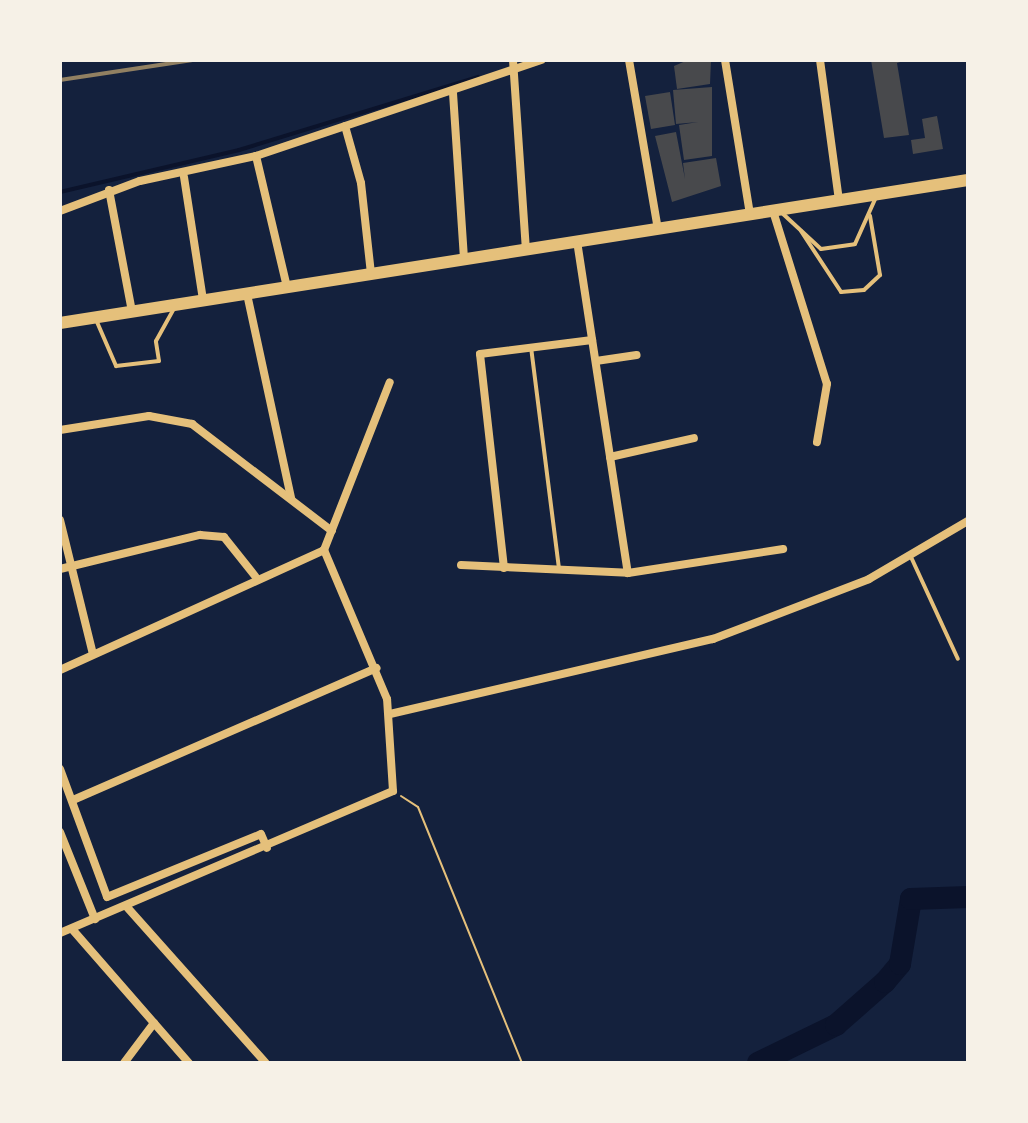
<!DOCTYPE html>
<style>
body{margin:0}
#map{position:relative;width:1028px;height:1123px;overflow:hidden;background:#14213d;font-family:"Noto Sans",sans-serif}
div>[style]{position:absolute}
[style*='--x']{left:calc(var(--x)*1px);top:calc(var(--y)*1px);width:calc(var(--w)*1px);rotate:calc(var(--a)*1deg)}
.stream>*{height:4px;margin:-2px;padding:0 2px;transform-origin:2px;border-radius:2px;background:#0b132b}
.river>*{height:22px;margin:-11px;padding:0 11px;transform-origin:11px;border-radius:11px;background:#0b132b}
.building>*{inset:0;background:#48494c}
.path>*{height:2px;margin:-1px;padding:0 1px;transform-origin:1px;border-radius:1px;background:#e5c07b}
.service>*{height:4px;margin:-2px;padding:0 2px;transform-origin:2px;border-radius:2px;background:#e5c07b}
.minor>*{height:8px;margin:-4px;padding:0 4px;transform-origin:4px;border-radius:4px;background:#e5c07b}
.primary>*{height:12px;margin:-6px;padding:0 6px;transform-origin:6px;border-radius:6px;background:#e5c07b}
.rail>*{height:4px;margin:-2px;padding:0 2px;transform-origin:2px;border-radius:2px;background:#918062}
span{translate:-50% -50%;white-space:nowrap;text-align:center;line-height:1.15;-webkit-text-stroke:8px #f6f1e7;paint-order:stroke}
.frame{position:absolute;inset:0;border:62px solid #f6f1e7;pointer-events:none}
</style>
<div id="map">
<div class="stream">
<div style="--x:60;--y:192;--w:184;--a:-13.2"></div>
<div style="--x:239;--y:150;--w:250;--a:-17"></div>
</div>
<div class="river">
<div style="--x:758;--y:1063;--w:87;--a:-26"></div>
<div style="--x:836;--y:1025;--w:65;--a:-41.3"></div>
<div style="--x:885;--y:982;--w:23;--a:-50"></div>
<div style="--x:900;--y:964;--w:66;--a:-80.4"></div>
<div style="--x:911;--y:899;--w:57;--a:-2"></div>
</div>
<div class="building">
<div style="clip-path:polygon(688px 60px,711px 60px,710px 84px,677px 89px,674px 66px)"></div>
<div style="clip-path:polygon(871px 60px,907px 60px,897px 63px,909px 135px,884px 138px)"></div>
<div style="clip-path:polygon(712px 87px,712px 156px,684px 160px,679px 125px,698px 122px,676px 124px,673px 90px)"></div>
<div style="clip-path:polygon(670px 92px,675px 125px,651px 129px,645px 96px)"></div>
<div style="clip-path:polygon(937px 116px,943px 149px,913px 154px,911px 140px,925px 138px,922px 119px)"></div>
<div style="clip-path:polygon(676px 132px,685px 179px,683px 163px,716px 158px,721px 186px,672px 202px,655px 136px)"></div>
</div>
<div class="path">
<div style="--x:401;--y:796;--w:20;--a:33"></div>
<div style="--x:418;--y:807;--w:276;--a:67.9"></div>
</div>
<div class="service">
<div style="--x:782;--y:213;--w:53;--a:42.7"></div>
<div style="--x:821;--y:249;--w:34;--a:-8"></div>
<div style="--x:855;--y:244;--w:51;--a:-65.9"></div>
<div style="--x:801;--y:231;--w:73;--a:56.7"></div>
<div style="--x:841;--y:292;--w:23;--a:-5"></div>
<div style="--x:864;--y:290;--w:22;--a:-43"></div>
<div style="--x:880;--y:275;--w:60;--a:-99.6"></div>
<div style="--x:97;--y:322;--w:48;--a:66.6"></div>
<div style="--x:116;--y:366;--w:43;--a:-6.6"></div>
<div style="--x:159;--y:361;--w:20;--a:-99"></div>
<div style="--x:156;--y:341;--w:39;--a:-61"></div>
<div style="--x:531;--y:347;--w:223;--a:82.8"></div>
<div style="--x:911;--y:557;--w:112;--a:65.3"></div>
</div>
<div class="minor">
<div style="--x:513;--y:60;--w:190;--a:86.1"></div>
<div style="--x:629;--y:60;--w:171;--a:80.3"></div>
<div style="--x:725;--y:60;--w:156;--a:80.8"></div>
<div style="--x:820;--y:60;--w:141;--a:82.3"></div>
<div style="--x:453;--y:93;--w:166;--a:86.2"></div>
<div style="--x:345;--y:126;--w:59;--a:74.3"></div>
<div style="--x:361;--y:183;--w:92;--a:83.7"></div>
<div style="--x:256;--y:156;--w:135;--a:76.7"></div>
<div style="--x:184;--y:177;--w:124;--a:81.2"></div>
<div style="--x:109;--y:190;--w:124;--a:79.3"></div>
<div style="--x:60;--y:211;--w:85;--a:-20.6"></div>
<div style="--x:140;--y:181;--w:119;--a:-12.2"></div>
<div style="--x:256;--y:156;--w:301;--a:-18.6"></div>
<div style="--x:773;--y:211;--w:181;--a:72.7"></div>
<div style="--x:827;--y:384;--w:59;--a:99.8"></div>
<div style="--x:577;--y:241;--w:336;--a:81.3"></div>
<div style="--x:247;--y:294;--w:209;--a:77.8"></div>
<div style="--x:596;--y:361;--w:41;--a:-8.3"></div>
<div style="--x:60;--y:430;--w:90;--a:-8.9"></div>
<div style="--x:149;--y:416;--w:44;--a:10.5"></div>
<div style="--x:192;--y:424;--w:176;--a:37.4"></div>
<div style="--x:610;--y:457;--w:86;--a:-12.7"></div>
<div style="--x:60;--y:520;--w:138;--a:76.2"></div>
<div style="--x:461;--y:565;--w:167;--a:2.7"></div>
<div style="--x:628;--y:573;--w:157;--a:-8.8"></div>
<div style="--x:504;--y:568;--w:215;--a:-96.4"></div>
<div style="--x:480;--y:354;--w:113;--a:-7.1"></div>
<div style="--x:60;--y:569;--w:144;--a:-13.7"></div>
<div style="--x:200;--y:535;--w:24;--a:5"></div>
<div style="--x:224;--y:537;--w:50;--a:51.5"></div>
<div style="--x:60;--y:670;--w:290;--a:-24.4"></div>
<div style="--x:390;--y:714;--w:332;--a:-13.1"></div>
<div style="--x:713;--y:639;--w:167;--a:-21"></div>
<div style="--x:869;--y:579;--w:115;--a:-30.4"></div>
<div style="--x:60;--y:769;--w:136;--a:69.8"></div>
<div style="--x:107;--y:897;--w:166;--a:-22.2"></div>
<div style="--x:261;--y:834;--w:15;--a:67"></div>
<div style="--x:73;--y:800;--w:331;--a:-23.5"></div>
<div style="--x:60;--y:832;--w:94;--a:68.1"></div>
<div style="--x:126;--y:906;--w:210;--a:48.3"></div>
<div style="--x:72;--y:929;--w:178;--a:48.9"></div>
<div style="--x:60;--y:933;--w:362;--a:-23.1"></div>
<div style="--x:393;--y:791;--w:92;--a:-93.7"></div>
<div style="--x:387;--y:699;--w:162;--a:-112.9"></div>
<div style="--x:324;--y:550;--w:180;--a:-68.6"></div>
<div style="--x:124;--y:1063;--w:50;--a:-53.1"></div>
</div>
<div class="primary">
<div style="--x:60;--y:323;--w:919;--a:-8.95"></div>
</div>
<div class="rail">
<div style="--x:60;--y:80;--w:134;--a:-8.6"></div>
</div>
<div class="frame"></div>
</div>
